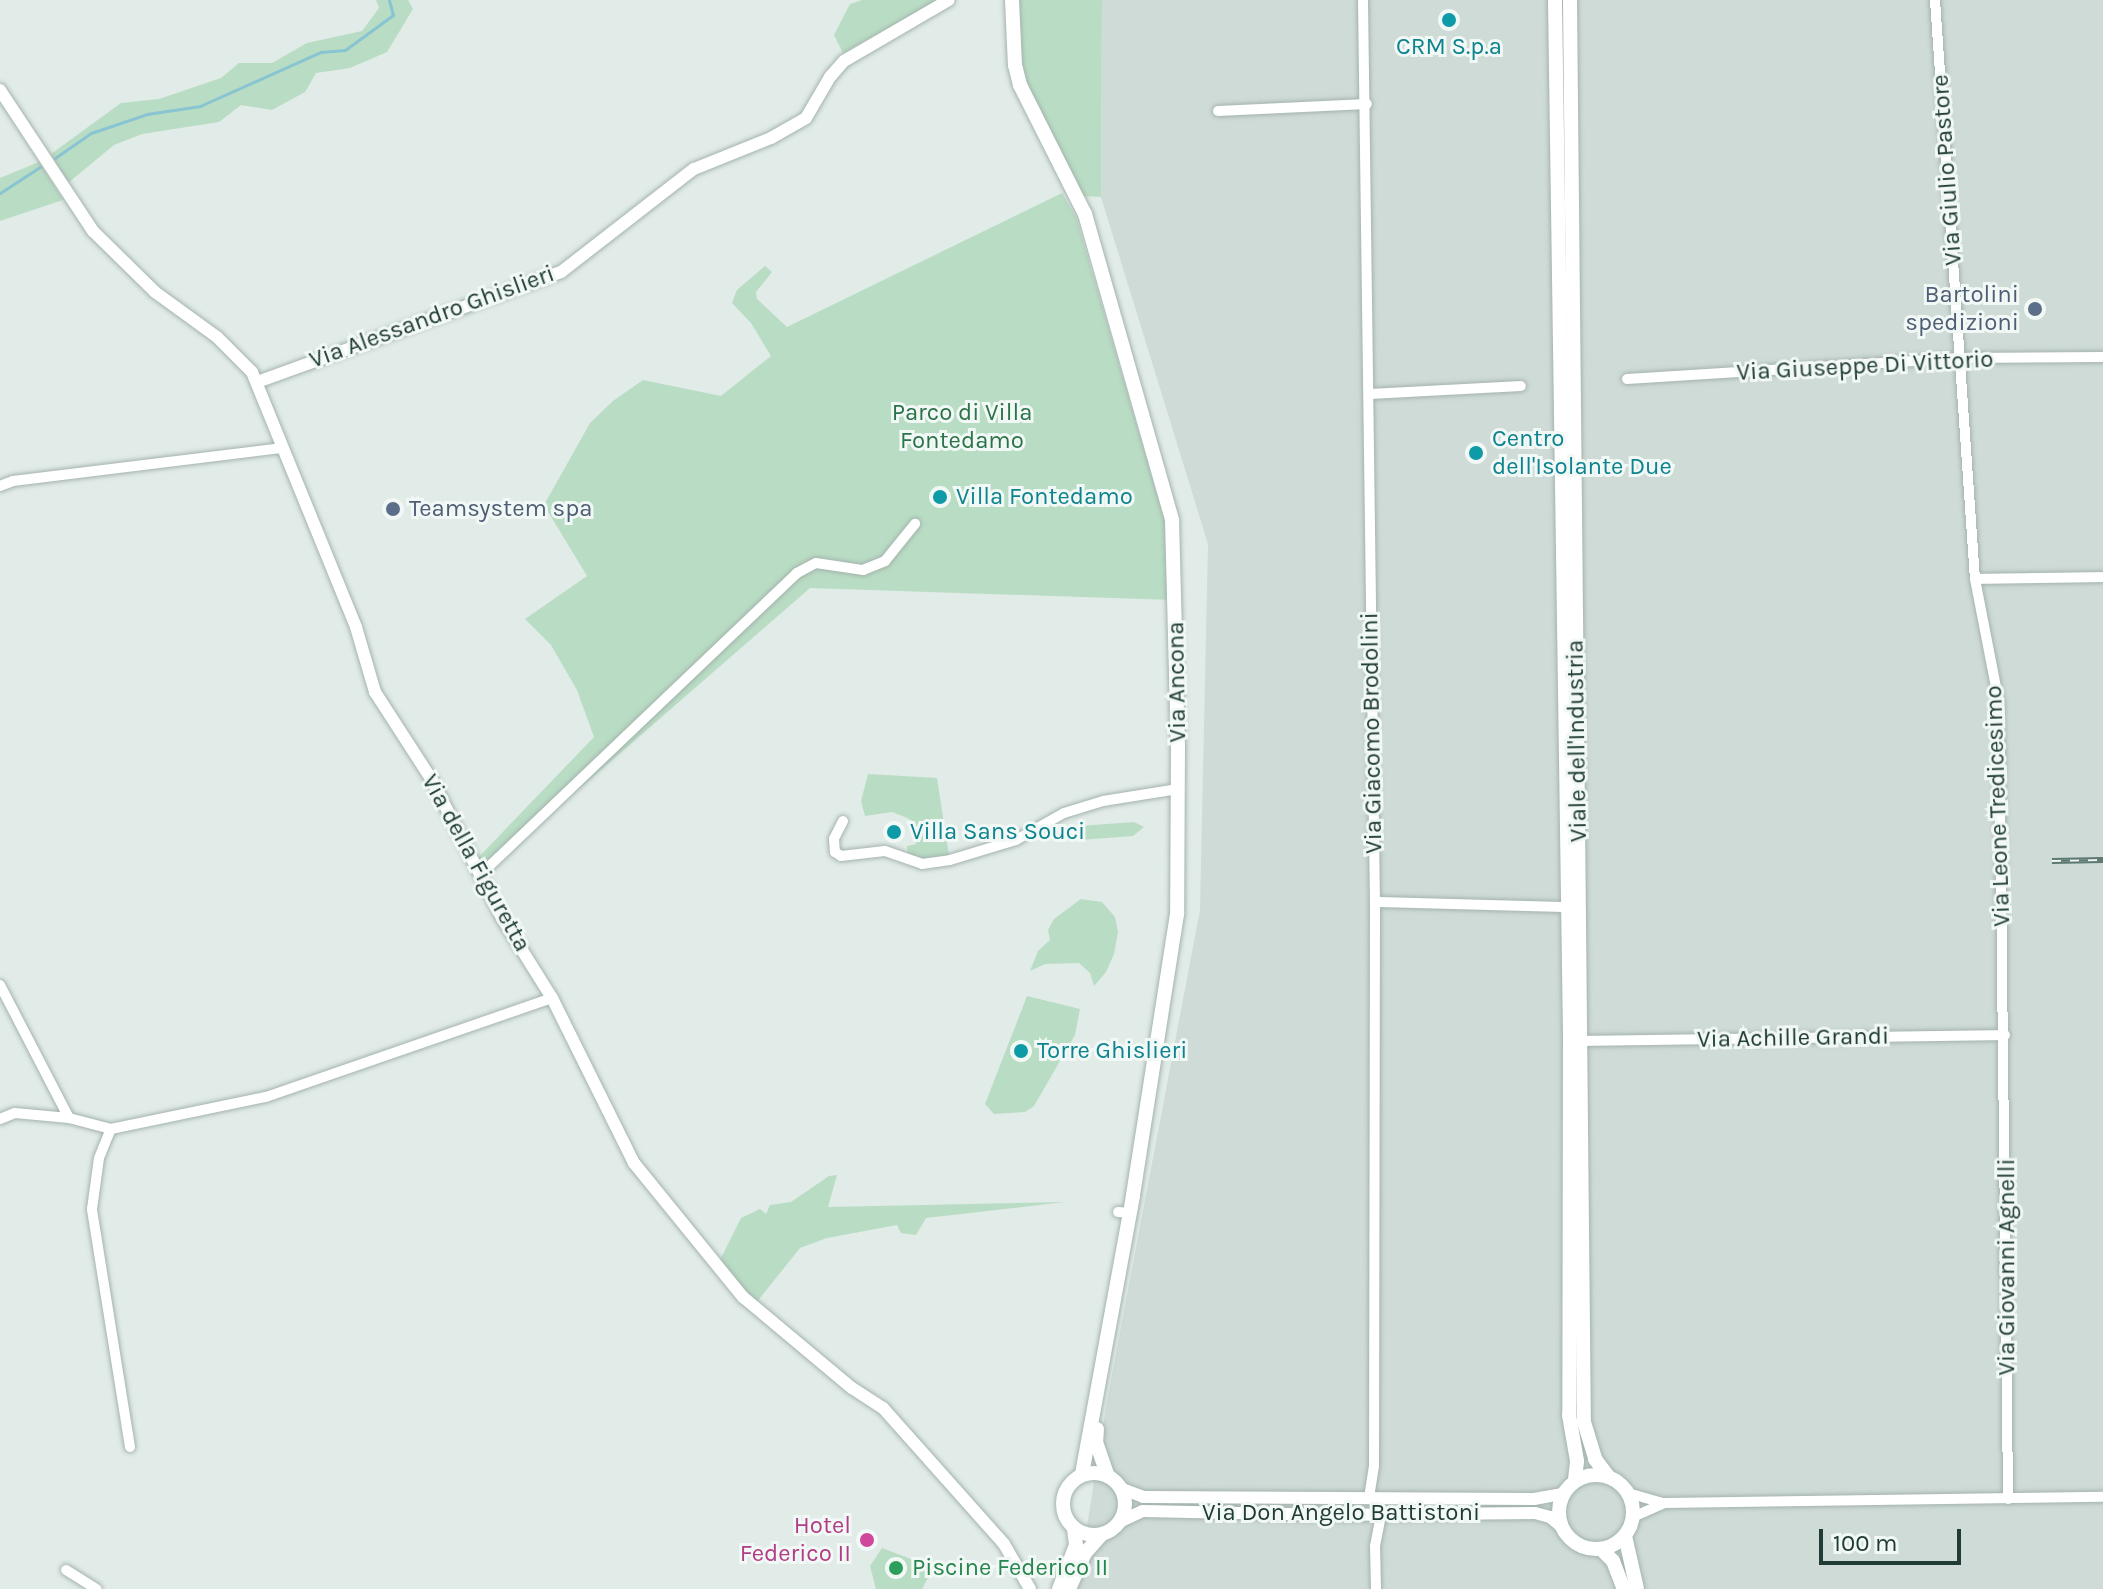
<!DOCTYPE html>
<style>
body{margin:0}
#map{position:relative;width:2103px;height:1589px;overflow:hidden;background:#e1ebe7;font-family:Karla,sans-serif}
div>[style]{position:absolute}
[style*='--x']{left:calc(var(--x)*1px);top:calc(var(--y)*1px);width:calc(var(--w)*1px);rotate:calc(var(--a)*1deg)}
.built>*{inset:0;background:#cfdbd6}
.green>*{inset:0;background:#b9ddc4}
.stream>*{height:3px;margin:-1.5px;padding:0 1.5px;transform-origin:1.5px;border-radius:1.5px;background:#88c4d1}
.roads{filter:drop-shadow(0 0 2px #a4b3ae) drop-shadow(0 0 2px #a4b3ae)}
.minor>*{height:10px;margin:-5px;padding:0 5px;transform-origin:5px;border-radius:5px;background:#fff}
.tertiary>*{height:12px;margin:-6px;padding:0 6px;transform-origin:6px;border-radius:6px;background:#fff}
.secondary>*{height:14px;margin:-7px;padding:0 7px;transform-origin:7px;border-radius:7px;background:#fff}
.secondary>.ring{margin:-7px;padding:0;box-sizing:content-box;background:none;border:14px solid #fff;border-radius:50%}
.rail>*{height:6px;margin-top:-3px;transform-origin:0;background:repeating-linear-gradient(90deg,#f1f8f5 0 9px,#5b7871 0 18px);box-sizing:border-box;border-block:2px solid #5b7871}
.dots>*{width:22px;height:22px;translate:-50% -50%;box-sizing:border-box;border:4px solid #f1f8f5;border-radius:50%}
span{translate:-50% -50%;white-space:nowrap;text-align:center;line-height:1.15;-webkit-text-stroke:6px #f1f8f5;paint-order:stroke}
.culture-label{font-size:24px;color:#0d838f}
.left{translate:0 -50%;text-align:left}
.street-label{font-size:24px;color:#213c36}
.service-label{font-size:24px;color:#4e5e75}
.right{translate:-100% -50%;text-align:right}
.park-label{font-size:24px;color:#2b7349}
.hotel-label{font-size:24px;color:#b23c85}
.leisure-label{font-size:24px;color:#27864d}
.scale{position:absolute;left:1819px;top:1529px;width:142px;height:36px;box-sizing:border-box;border:4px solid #213c36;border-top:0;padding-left:10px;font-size:24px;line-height:28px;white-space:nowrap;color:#213c36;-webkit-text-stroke:6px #f1f8f5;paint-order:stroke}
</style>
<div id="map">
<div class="built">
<div style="clip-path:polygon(1102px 0,2103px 0,2103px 1589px,1077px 1589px,1107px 1401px,1200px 910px,1208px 544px,1101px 197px)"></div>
</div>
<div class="green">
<div style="clip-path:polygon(376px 0,408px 0,413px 9px,387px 52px,350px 68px,316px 73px,305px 92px,272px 110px,241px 105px,219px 122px,142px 134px,114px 145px,68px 183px,51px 154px,121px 103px,159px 99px,221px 78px,239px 63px,272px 63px,307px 43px,362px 31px,379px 8px)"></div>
<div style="clip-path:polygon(862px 0,938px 0,843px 53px,834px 35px,850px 4px)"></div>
<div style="clip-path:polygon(1019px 0,1102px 0,1101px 197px,1084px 196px,1031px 97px,1022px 63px)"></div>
<div style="clip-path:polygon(39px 162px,63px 200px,0 221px,0 178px)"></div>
<div style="clip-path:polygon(1062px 193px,1076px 217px,1165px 522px,1173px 600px,810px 588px,480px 875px,474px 862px,594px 737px,577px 690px,551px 645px,525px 619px,587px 576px,544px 505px,590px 423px,613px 401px,643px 380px,721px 396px,771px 356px,751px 323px,732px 303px,737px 290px,765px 266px,772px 272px,756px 292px,757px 299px,787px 327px)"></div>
<div style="clip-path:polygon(868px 774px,937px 778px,949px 856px,927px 861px,908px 855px,907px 846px,916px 844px,913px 821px,905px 817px,892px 812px,865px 816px,861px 801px)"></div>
<div style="clip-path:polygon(1134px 822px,1144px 827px,1133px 836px,1080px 840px,1075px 831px,1080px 826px)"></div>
<div style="clip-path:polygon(1081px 899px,1102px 902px,1115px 917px,1118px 932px,1114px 954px,1106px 972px,1094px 986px,1090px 973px,1079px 963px,1045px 964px,1030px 971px,1038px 951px,1050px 940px,1048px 930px,1054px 919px)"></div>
<div style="clip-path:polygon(1027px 996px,1080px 1009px,1075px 1035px,1034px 1106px,1025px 1112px,994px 1114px,985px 1104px)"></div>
<div style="clip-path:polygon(837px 1175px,828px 1207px,1065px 1202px,926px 1218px,916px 1235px,901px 1233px,897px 1225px,827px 1238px,800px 1248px,756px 1303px,718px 1264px,741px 1218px,760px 1209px,766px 1214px,770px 1205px,791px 1202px,829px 1176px)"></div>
<div style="clip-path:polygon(882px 1548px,924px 1564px,921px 1569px,930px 1574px,922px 1589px,876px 1589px,870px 1566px)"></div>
</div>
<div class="stream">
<div style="--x:55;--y:158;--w:44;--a:-34.8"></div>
<div style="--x:91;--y:133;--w:59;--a:-18.7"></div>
<div style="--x:147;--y:114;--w:54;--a:-8.6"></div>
<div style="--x:200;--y:106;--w:133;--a:-24.1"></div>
<div style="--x:321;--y:52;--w:24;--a:-5"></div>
<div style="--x:345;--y:50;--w:59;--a:-36.1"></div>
<div style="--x:393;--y:15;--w:16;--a:-105"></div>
<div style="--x:0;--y:193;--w:48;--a:-33"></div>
</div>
<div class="roads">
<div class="minor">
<div style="--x:1363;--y:0;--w:902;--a:89.24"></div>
<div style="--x:1375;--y:902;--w:564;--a:90.1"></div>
<div style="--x:1374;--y:1466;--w:32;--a:99"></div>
<div style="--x:1935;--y:0;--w:580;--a:86.05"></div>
<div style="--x:1975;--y:579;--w:125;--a:79"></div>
<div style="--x:1999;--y:702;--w:797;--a:89.35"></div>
<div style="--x:1218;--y:111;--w:149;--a:-2.7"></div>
<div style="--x:1627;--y:379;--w:335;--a:-3.6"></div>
<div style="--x:1961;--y:358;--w:142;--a:-0.4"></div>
<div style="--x:1370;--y:394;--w:151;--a:-3"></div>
<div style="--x:0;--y:486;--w:14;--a:-21"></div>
<div style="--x:13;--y:481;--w:270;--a:-7"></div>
<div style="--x:1975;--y:579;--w:128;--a:-0.9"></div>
<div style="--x:843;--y:821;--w:20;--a:117"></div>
<div style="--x:834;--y:839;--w:13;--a:86"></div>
<div style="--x:835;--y:852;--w:7;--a:34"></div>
<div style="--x:841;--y:856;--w:44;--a:-6.5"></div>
<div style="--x:885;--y:851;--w:39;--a:19"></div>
<div style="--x:922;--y:864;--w:28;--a:-8"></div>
<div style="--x:950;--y:860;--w:69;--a:-16.9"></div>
<div style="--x:1016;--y:840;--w:55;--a:-29.4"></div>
<div style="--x:1064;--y:813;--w:41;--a:-17.1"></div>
<div style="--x:1103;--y:801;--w:76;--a:-9.1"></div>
<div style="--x:480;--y:875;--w:438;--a:-43.6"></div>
<div style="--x:797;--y:573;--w:21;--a:-28"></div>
<div style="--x:816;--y:563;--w:48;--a:8.5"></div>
<div style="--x:863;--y:570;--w:24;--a:-22"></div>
<div style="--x:885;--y:561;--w:48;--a:-51"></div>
<div style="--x:1375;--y:902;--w:192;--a:1.5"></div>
<div style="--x:0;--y:985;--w:150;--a:62.6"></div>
<div style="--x:69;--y:1118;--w:43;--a:14.7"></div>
<div style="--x:1582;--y:1041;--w:423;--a:-0.8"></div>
<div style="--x:0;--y:1119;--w:16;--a:-22"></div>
<div style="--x:15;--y:1113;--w:54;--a:5.3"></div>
<div style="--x:1118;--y:1212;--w:12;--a:5"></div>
<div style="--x:130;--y:1447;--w:241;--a:-99.1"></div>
<div style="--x:92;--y:1209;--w:51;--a:-82.2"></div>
<div style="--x:99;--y:1158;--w:31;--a:-68"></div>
<div style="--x:111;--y:1129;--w:158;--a:-11.7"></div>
<div style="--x:266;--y:1097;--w:303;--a:-19.1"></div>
<div style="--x:1628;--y:1493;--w:37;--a:16"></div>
<div style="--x:1664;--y:1503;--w:439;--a:-0.8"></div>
<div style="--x:1633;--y:1517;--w:34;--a:-24"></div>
<div style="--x:66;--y:1570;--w:36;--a:32"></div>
<div style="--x:1376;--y:1589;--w:43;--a:-91.3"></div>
<div style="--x:1375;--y:1546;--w:32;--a:-79"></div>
</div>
<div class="tertiary">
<div style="--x:0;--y:90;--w:169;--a:56.6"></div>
<div style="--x:93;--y:231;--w:87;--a:44.5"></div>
<div style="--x:155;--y:292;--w:77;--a:36"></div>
<div style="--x:217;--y:337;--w:49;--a:45"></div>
<div style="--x:252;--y:372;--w:275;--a:67.8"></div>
<div style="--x:356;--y:627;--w:68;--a:73.7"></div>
<div style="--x:375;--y:692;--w:105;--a:57.1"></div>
<div style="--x:432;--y:780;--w:155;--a:63.1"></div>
<div style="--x:502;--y:918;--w:94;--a:58"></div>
<div style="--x:552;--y:998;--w:184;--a:63.6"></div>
<div style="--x:634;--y:1163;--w:173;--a:50.9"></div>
<div style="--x:743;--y:1297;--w:142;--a:39.9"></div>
<div style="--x:852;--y:1388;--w:37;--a:33"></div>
<div style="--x:883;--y:1408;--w:182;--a:48.3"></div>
<div style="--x:1004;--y:1544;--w:52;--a:60"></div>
<div style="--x:257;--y:382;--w:323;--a:-19.9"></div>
<div style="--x:561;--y:272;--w:168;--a:-37.8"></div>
<div style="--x:694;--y:169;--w:83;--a:-21.9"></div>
<div style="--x:771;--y:138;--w:40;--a:-29.7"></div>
<div style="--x:806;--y:118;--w:48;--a:-59.7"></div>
<div style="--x:830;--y:77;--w:21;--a:-49"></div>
<div style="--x:844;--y:61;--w:121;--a:-30.2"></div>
<div style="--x:1120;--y:1488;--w:25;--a:21"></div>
<div style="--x:1143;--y:1497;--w:391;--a:0.3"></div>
<div style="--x:1534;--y:1499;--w:29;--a:-10"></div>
<div style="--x:1119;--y:1522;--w:26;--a:-25"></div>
<div style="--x:1143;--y:1511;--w:190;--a:1.2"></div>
<div style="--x:1333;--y:1515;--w:202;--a:-0.6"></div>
<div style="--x:1535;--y:1513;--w:16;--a:15"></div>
<div style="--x:1550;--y:1517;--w:16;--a:40"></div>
</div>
<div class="secondary">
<div style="--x:1012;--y:0;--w:65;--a:87.4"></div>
<div style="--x:1015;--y:65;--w:21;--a:76"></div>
<div style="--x:1020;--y:85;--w:144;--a:63.3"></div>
<div style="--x:1085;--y:214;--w:318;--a:74.1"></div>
<div style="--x:1172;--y:520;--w:225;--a:88.5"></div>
<div style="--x:1178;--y:745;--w:169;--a:90.3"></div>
<div style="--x:1177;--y:914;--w:285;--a:98.9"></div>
<div style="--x:1133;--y:1196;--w:284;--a:100.4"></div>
<div style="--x:1555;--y:0;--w:1033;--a:89.17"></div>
<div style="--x:1570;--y:1033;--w:382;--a:90.1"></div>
<div style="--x:1569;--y:1415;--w:47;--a:80.1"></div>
<div style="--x:1577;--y:1461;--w:20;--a:96"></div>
<div style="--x:1570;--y:0;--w:1422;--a:89.44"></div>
<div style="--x:1584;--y:1422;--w:39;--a:73"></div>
<div style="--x:1595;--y:1459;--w:21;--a:53"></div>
<div style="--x:1097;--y:1429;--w:13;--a:94"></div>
<div style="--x:1096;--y:1442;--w:36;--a:71"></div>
<div class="ring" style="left:1063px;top:1473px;width:48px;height:48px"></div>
<div class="ring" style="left:1559px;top:1475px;width:60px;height:60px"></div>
<div style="--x:1625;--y:1536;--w:54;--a:77.2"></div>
<div style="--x:1601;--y:1549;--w:17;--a:45"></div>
<div style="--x:1613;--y:1561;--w:30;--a:69"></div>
<div style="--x:1059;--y:1589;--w:47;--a:-68.9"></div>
<div style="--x:1076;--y:1545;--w:17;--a:-97"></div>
<div style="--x:1069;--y:1589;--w:39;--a:-66"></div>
<div style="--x:1085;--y:1553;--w:25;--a:-48"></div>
</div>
</div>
<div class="rail">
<div style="--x:2052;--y:861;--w:51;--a:-1.1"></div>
</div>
<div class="dots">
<div style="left:1449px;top:20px;background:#0f9aa8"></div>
<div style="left:2035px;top:309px;background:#5c6f8a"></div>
<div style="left:1476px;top:453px;background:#0f9aa8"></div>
<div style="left:940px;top:497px;background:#0f9aa8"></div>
<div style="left:393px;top:509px;background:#5c6f8a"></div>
<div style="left:894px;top:832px;background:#0f9aa8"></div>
<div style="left:1021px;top:1051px;background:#0f9aa8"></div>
<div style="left:867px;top:1540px;background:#d1479c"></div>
<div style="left:896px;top:1568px;background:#2e9e5b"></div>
</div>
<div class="culture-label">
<span style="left:1449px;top:47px">CRM S.p.a</span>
<span class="left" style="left:1492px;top:453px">Centro<br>dell'Isolante Due</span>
<span class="left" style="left:956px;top:497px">Villa Fontedamo</span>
<span class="left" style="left:910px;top:832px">Villa Sans Souci</span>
<span class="left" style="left:1037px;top:1051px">Torre Ghislieri</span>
</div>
<div class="street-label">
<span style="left:1947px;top:170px;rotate:-94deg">Via Giulio Pastore</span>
<span style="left:432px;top:317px;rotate:-20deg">Via Alessandro Ghislieri</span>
<span style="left:1865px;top:366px;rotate:-3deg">Via Giuseppe Di Vittorio</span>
<span style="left:1177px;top:682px;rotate:-91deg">Via Ancona</span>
<span style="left:1372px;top:733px;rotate:-91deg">Via Giacomo Brodolini</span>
<span style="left:1577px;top:741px;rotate:-91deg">Viale dell'Industria</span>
<span style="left:1998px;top:806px;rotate:-92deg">Via Leone Tredicesimo</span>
<span style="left:476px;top:863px;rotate:61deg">Via della Figuretta</span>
<span style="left:1793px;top:1038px;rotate:-1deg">Via Achille Grandi</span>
<span style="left:2007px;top:1267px;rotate:-90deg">Via Giovanni Agnelli</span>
<span style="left:1341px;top:1513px">Via Don Angelo Battistoni</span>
</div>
<div class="service-label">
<span class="right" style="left:2019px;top:309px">Bartolini<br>spedizioni</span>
<span class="left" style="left:409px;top:509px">Teamsystem spa</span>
</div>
<div class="park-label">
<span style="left:962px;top:427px">Parco di Villa<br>Fontedamo</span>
</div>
<div class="hotel-label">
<span class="right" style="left:851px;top:1540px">Hotel<br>Federico II</span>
</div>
<div class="leisure-label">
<span class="left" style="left:912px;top:1568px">Piscine Federico II</span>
</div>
<div class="scale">100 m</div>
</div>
